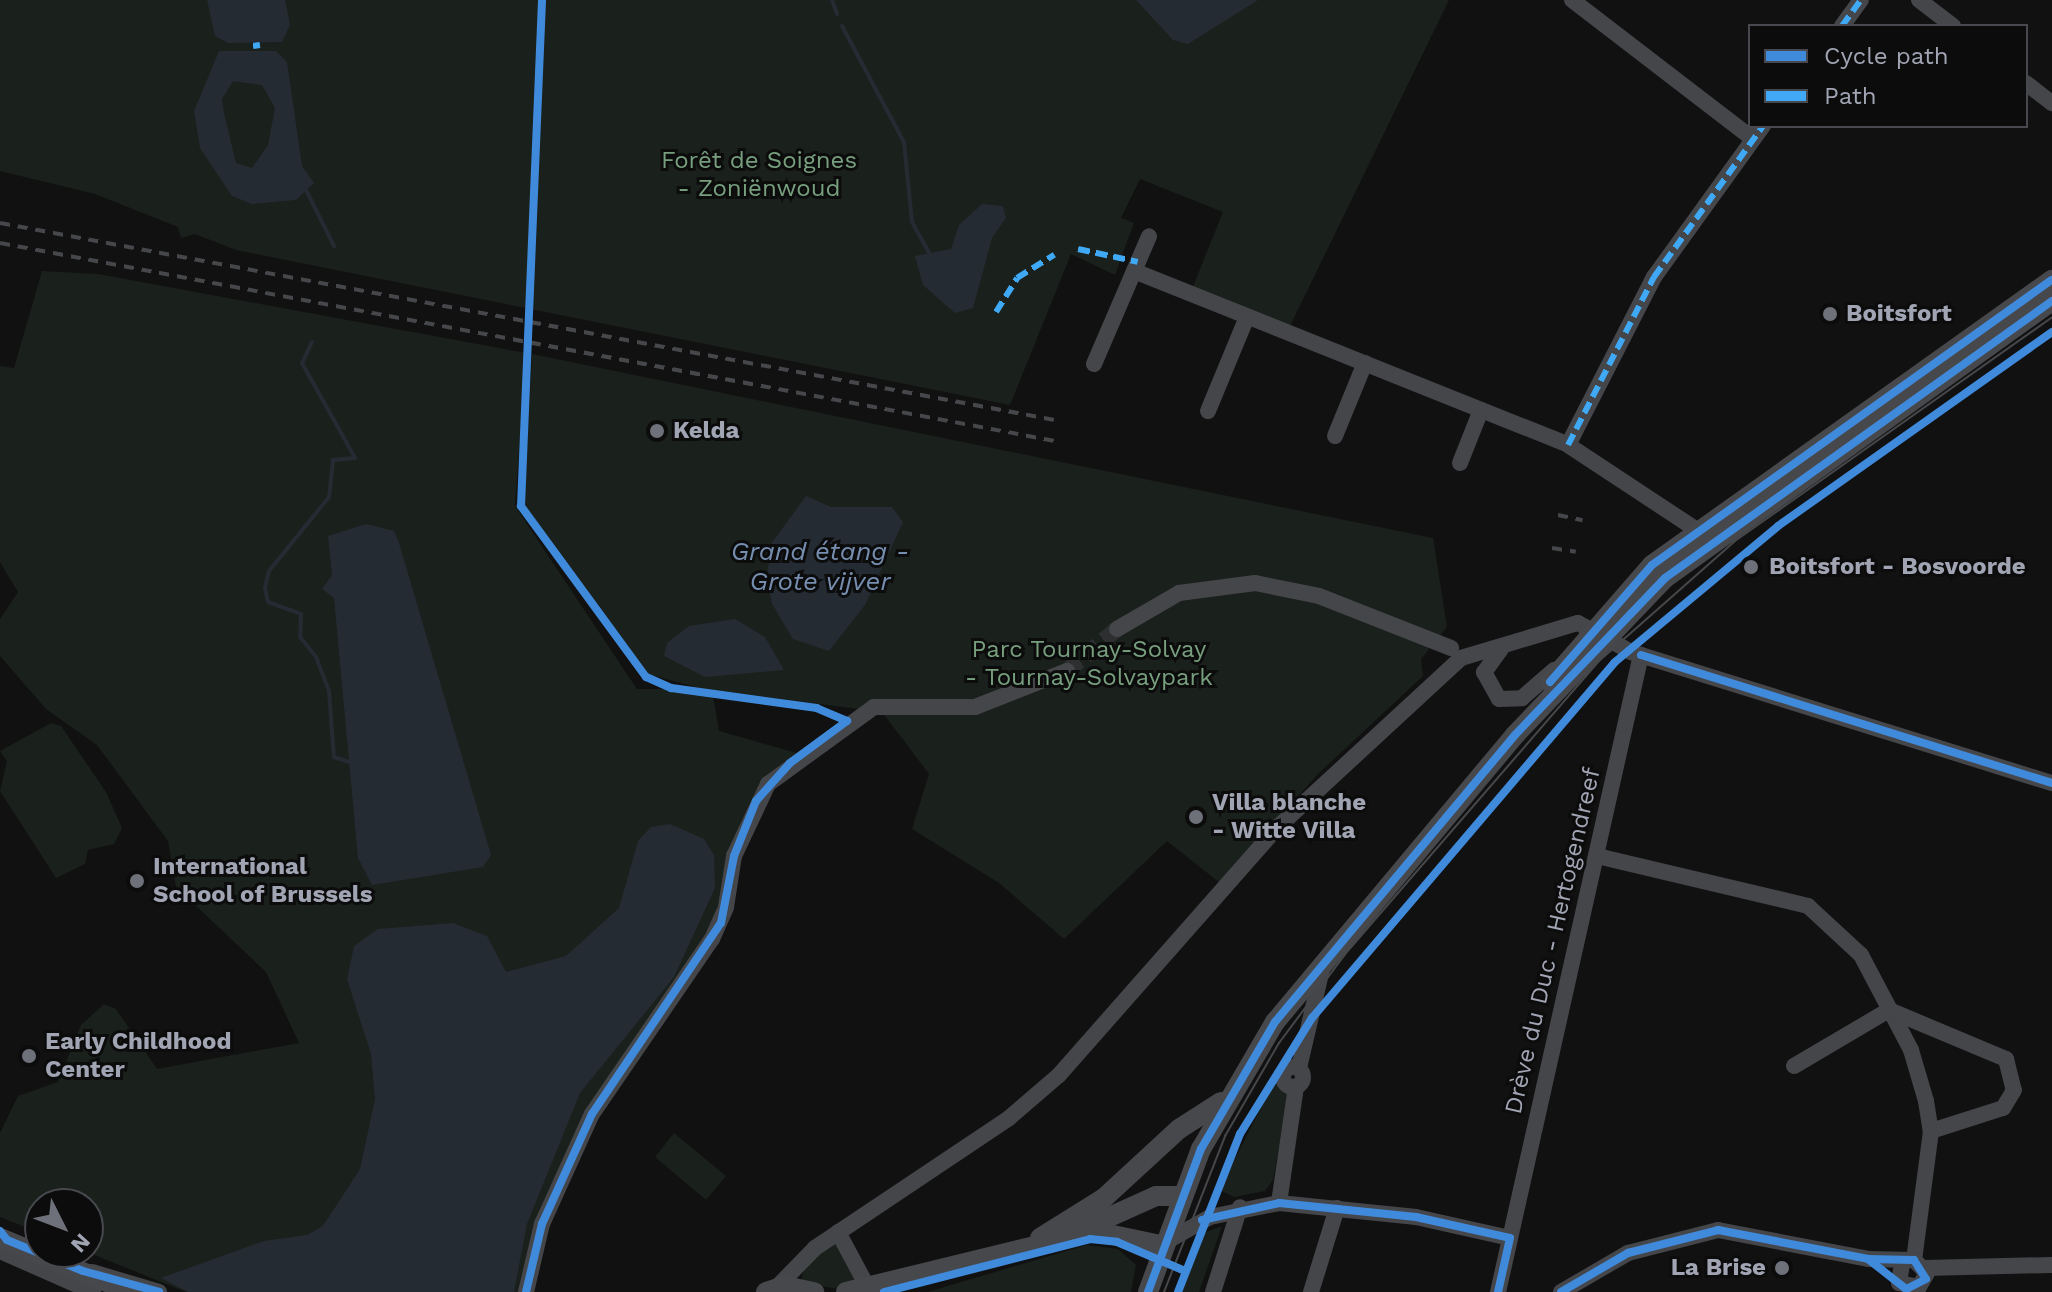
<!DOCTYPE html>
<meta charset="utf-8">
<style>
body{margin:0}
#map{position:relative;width:2052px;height:1292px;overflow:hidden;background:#111;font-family:"Work Sans",sans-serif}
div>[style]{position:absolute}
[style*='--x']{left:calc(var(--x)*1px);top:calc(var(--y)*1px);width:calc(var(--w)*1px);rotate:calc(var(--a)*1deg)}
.green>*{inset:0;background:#1a201b}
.water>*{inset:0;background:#252b33}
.stream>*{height:4px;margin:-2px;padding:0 2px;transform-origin:2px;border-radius:2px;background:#252b33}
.minor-tunnel>*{height:16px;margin-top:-8px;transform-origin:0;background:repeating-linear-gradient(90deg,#2e2f31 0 16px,transparent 0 24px)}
.minor>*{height:16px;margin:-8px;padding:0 8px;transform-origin:8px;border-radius:8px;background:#45464a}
.minor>.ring{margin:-8px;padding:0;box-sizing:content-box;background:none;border:16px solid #45464a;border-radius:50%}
.major>*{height:20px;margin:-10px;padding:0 10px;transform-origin:10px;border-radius:10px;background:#47484c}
.tram>*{height:2px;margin:-1px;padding:0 1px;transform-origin:1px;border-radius:1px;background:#45474a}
.rail>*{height:4px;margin-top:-2px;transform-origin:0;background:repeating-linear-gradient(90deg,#45474a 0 10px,transparent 0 18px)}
.quiet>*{height:6px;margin-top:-3px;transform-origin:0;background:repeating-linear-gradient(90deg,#3fa9f5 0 12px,transparent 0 18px)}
.cycleway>*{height:8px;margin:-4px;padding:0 4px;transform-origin:4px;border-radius:4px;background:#408adc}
.dots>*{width:22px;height:22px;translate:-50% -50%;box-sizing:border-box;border:4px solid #0c0c0d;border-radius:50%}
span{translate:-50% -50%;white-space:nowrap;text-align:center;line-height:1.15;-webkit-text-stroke:6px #0c0c0d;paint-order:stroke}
.park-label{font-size:24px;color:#779f7e}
.poi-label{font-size:24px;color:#a1a5b3;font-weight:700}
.left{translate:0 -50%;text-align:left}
.right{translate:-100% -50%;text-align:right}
.street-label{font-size:24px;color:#a1a5b3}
.water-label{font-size:26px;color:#768fb0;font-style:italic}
.legend{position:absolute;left:1748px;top:24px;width:280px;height:104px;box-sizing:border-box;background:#0c0c0d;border:2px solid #48494f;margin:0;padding:10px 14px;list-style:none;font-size:24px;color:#a1a5b3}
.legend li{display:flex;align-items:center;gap:16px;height:40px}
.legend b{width:40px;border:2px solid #48494f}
.north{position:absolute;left:24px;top:1188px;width:80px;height:80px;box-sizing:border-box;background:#0c0c0d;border:2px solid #48494f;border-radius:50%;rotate:132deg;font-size:22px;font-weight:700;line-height:32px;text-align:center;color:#a1a5b3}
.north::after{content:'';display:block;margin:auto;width:28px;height:36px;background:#6f717a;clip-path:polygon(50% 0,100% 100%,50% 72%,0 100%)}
</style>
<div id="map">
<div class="green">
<div style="clip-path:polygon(0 0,1449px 0,1289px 328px,1192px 289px,1223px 212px,1140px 179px,1121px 218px,1134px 223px,1115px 275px,1071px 254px,1010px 405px,236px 250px,195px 234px,181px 238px,178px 227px,95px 194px,0 171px)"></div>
<div style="clip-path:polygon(42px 271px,98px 274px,526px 353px,515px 506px,637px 689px,703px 689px,648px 674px,632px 658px,524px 507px,532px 354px,1433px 538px,1447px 627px,1421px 659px,1423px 676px,1318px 774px,1220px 883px,1167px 841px,1064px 939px,999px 883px,912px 829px,929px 774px,882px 712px,712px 690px,719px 731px,797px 753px,755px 794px,707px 938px,606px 1083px,524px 1292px,186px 1292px,87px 1252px,88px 1204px,40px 1204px,40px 1233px,0 1217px,0 1133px,18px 1096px,58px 1082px,81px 1025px,104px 1004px,116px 1009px,157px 1069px,299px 1043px,266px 972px,176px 887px,168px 841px,97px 745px,46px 709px,0 656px,0 619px,18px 592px,0 562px,0 366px,14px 368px)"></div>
<div style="clip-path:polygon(51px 723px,61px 726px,106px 792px,122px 828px,114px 844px,88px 850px,85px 864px,56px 878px,0 791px,7px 761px,0 751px)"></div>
<div style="clip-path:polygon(1280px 1071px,1289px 1092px,1273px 1180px,1265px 1191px,1234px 1197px,1219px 1190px)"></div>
<div style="clip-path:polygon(674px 1133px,726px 1176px,706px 1200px,655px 1157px)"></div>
<div style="clip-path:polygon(1222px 1226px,1199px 1292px,1181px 1292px,1201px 1234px)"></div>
<div style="clip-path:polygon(838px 1240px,856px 1281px,839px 1289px,801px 1283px,804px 1266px)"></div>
<div style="clip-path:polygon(1087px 1245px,1118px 1249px,1136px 1265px,1131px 1292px,927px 1292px)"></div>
</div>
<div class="water">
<div style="clip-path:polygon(207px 0,285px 0,290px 25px,282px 42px,228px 43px,215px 36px)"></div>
<div style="clip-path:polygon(1136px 0,1258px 0,1188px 44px,1173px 40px)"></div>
<div style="clip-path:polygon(evenodd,219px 51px,276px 51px,287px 62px,302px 166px,314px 183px,296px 200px,252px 204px,232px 196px,200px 148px,194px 111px,219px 51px,233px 81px,262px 85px,275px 108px,268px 145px,252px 168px,236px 163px,224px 113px,222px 99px,233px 81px)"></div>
<div style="clip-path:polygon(982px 204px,1003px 206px,1006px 218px,992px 238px,973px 308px,955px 313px,923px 285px,915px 256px,951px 249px,959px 225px)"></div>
<div style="clip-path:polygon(806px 496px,831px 507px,892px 507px,903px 522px,865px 605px,829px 651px,793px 639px,772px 604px,767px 577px,771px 544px)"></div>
<div style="clip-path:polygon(366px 524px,394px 531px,399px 543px,491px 855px,483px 867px,372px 885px,358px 858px,334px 598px,322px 589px,332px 575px,328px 536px)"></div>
<div style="clip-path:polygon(735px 619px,765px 637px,784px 670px,705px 677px,664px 656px,667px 643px,689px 626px)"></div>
<div style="clip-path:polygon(670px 824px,704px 839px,714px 855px,715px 888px,674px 977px,580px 1093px,527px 1224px,514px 1292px,188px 1292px,161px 1278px,264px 1241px,307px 1235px,323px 1226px,360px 1169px,375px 1099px,371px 1054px,347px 979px,354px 946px,378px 929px,453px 923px,487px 936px,506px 972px,566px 956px,619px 908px,638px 841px,651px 827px)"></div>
</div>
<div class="stream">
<div style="--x:832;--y:0;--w:15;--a:70"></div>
<div style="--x:842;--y:26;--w:132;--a:61.9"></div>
<div style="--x:904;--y:142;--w:80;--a:84.3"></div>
<div style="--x:912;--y:222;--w:38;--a:61"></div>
<div style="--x:306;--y:190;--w:63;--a:63.4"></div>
<div style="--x:312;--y:342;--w:23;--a:115"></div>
<div style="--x:302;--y:363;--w:109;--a:60.8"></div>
<div style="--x:355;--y:458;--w:22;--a:175"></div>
<div style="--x:333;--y:460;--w:37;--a:96"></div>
<div style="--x:329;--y:497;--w:95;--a:129"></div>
<div style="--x:269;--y:571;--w:16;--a:104"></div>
<div style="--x:265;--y:587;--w:15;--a:79"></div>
<div style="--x:268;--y:602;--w:35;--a:20"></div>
<div style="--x:301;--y:614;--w:23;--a:92"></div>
<div style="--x:300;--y:637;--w:26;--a:51"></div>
<div style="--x:316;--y:657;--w:36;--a:69"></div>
<div style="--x:329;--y:691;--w:66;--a:85.7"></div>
<div style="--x:334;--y:757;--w:20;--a:18"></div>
</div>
<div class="minor-tunnel">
<div style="--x:1067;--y:671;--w:65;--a:-40"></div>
</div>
<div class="minor">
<div style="--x:1572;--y:0;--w:228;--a:37.5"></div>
<div style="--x:1919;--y:0;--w:43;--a:37.4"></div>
<div style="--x:1842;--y:26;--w:32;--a:-54"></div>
<div style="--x:2026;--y:83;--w:33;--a:38"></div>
<div style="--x:1134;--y:271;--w:468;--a:21.8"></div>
<div style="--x:1568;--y:445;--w:154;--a:33.4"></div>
<div style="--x:1094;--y:364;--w:139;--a:-66.7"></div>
<div style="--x:1208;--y:411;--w:102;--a:-67.5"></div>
<div style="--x:1335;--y:436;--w:79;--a:-67.7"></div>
<div style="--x:1568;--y:445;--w:189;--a:-62.9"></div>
<div style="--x:1654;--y:277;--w:186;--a:-54.2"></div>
<div style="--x:1460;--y:463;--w:57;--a:-68.4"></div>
<div style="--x:1117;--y:629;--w:72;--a:-30.1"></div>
<div style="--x:1179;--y:593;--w:77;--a:-7.5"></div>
<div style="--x:1255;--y:583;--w:65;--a:11.5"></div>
<div style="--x:1319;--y:596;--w:142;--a:21.5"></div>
<div style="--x:1501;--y:649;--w:29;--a:126"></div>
<div style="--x:1484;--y:672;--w:31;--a:61"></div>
<div style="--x:1499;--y:699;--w:23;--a:-2"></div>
<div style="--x:1522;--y:698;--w:43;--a:-41.2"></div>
<div style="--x:1597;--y:856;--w:217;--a:13.3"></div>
<div style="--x:1808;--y:906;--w:72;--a:42.8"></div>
<div style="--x:1861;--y:955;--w:107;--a:62.2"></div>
<div style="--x:1911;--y:1050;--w:53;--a:73.6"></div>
<div style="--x:1926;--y:1101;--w:30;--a:81"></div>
<div style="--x:1931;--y:1131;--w:130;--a:97.5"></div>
<div style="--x:1794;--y:1066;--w:110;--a:-30.5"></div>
<div style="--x:1889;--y:1010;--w:127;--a:22.7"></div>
<div style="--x:2006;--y:1059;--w:32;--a:76"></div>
<div style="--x:2014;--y:1090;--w:21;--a:121"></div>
<div style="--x:2003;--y:1108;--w:76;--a:162.3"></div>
<div class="ring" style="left:1283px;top:1067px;width:4px;height:4px"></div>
<div style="--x:1299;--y:1068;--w:106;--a:-76.9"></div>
<div style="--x:1279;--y:1203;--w:118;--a:-81.7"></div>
<div style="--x:838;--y:1232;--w:64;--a:61.8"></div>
<div style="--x:1164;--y:1243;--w:53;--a:-29.5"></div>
<div style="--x:1210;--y:1217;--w:70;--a:-11.5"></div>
<div style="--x:1279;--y:1203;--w:138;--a:5.8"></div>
<div style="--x:1416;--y:1217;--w:96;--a:12.6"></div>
<div style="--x:0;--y:1251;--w:102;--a:23.8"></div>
<div style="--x:1925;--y:1268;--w:127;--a:-1.4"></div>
<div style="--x:92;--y:1272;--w:70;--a:16.6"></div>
<div style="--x:777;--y:1287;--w:54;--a:-45.7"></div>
<div style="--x:815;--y:1248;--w:234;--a:-33.8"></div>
<div style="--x:1009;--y:1118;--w:66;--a:-40.7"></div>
<div style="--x:1059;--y:1075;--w:331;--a:-48.6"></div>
<div style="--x:1278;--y:827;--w:249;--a:-42.7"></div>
<div style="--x:1461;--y:658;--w:122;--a:-16.7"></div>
<div style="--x:1578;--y:623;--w:60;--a:28.7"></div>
<div style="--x:1631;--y:652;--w:441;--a:17.3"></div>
<div style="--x:526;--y:1292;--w:70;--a:-76.8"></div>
<div style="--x:542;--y:1224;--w:121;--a:-65.6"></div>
<div style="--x:592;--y:1114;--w:212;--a:-55.6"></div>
<div style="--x:712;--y:939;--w:35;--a:-66"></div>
<div style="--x:726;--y:907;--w:52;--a:-81.1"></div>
<div style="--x:734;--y:856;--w:80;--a:-64.7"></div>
<div style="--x:768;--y:784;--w:131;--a:-36"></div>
<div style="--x:874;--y:707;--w:101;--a:0"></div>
<div style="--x:975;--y:707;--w:99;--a:-21.4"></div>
<div style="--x:1213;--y:1292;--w:89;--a:-72.4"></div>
<div style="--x:1311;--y:1292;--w:88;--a:-72.8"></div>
<div style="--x:1498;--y:1292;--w:653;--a:-77.35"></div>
<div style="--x:1561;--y:1292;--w:78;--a:-30.2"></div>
<div style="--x:1628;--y:1253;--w:93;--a:-14.3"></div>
<div style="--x:1718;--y:1230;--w:153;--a:10.9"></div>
<div style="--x:1868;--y:1259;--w:46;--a:1.2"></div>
<div style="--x:1914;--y:1260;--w:18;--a:45"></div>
<div style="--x:1927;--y:1273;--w:16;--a:120"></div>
<div style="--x:1919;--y:1287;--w:20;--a:-169"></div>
<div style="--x:1899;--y:1283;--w:20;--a:-81"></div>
</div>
<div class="major">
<div style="--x:1550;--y:682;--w:155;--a:-48.9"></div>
<div style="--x:1652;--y:565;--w:491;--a:-35.5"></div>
<div style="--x:1089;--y:1230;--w:73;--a:11.9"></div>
<div style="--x:0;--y:1238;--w:142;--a:22.4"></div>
<div style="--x:1040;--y:1238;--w:75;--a:-32"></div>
<div style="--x:1104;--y:1198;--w:102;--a:-42.6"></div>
<div style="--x:1179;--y:1129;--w:50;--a:-32.7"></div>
<div style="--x:766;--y:1292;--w:20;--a:-18"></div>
<div style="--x:785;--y:1286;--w:30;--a:12"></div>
<div style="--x:846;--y:1292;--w:216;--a:-13.7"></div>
<div style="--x:1056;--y:1241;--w:110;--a:-24.2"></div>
<div style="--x:1156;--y:1196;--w:23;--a:0"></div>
<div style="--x:1148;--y:1292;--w:153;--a:-69.7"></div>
<div style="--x:1201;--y:1149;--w:147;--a:-59.8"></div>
<div style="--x:1275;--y:1022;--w:374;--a:-50.1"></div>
<div style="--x:1515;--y:735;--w:217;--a:-46.3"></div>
<div style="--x:1665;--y:578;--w:476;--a:-35.6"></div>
</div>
<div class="tram">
<div style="--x:1164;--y:1292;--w:168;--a:-68.6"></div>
<div style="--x:1225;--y:1136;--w:108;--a:-59.9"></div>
<div style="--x:1279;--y:1043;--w:112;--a:-53.3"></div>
<div style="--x:1346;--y:953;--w:386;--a:-49.1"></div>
<div style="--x:1599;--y:661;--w:181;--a:-41.4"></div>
<div style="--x:1735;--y:541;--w:388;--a:-35.2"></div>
</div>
<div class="rail">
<div style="--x:0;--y:223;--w:1078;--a:10.58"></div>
<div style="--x:0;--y:243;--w:1073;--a:10.63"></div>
<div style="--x:1558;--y:515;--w:25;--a:12"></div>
<div style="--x:1552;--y:548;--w:24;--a:9"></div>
</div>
<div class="quiet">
<div style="--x:1842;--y:26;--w:32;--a:-54"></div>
<div style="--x:253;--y:46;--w:7;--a:-8"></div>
<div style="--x:1078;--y:249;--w:61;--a:12.2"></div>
<div style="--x:996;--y:312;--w:40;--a:-58"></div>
<div style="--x:1017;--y:278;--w:44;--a:-31.9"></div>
<div style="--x:1568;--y:445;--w:189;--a:-62.9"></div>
<div style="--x:1654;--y:277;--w:186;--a:-54.2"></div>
</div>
<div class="cycleway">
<div style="--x:1641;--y:655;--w:430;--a:17.3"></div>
<div style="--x:1550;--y:682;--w:155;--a:-48.9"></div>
<div style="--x:1652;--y:565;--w:491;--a:-35.5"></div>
<div style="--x:1202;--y:1220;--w:79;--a:-12.4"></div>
<div style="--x:1279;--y:1203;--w:138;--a:5.8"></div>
<div style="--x:1416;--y:1217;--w:96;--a:12.6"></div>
<div style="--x:1510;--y:1238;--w:55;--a:102.5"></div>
<div style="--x:0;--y:1231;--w:11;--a:52"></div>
<div style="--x:7;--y:1240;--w:82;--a:22.2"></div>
<div style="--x:83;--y:1271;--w:79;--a:15.4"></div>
<div style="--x:526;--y:1292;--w:70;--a:-76.8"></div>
<div style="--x:542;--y:1224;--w:121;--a:-65.6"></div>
<div style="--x:592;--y:1114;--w:230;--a:-56"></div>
<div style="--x:721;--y:923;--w:68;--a:-79"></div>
<div style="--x:734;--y:856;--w:59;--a:-68.2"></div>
<div style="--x:756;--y:801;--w:51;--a:-48.2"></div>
<div style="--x:790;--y:763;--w:71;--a:-36.4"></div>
<div style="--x:847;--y:721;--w:33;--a:-157"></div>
<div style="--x:817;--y:708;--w:147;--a:-172.2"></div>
<div style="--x:671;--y:688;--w:27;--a:-156"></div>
<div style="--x:646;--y:677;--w:212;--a:-126.2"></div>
<div style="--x:521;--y:506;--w:506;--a:-87.62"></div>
<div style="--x:884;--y:1292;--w:213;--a:-14.4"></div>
<div style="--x:1090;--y:1239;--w:27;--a:6"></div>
<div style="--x:1117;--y:1242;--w:74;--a:23.1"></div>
<div style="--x:1148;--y:1292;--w:153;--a:-69.7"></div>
<div style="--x:1201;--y:1149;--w:147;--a:-59.8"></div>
<div style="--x:1275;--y:1022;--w:374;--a:-50.1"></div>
<div style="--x:1515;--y:735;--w:217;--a:-46.3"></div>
<div style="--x:1665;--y:578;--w:476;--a:-35.6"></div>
<div style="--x:1178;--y:1292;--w:170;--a:-68.6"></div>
<div style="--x:1240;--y:1134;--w:137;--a:-58.2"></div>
<div style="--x:1312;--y:1018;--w:467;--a:-49.6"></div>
<div style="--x:1615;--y:662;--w:212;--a:-39.8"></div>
<div style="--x:1778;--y:526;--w:336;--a:-35.3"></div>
<div style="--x:1561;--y:1292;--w:78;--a:-30.2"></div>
<div style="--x:1628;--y:1253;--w:93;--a:-14.3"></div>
<div style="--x:1718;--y:1230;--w:153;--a:10.9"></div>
<div style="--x:1868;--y:1259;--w:46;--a:1.2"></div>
<div style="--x:1914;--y:1260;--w:22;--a:58"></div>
<div style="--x:1926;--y:1279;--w:22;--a:153"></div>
<div style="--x:1906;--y:1289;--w:48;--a:-141.7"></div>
</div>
<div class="dots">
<div style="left:1830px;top:314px;background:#6f717a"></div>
<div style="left:657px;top:431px;background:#6f717a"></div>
<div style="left:1751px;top:567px;background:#6f717a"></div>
<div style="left:1196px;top:817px;background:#6f717a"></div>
<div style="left:137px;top:881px;background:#6f717a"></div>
<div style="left:29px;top:1056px;background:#6f717a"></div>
<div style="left:1782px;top:1268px;background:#6f717a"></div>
</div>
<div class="park-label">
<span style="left:759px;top:175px">Forêt de Soignes<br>- Zoniënwoud</span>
<span style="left:1089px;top:664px">Parc Tournay-Solvay<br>- Tournay-Solvaypark</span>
</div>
<div class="poi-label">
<span class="left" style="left:1846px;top:314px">Boitsfort</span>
<span class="left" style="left:673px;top:431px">Kelda</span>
<span class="left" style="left:1769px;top:567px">Boitsfort - Bosvoorde</span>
<span class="left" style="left:1212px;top:817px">Villa blanche<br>- Witte Villa</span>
<span class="left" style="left:153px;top:881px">International<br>School of Brussels</span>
<span class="left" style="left:45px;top:1056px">Early Childhood<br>Center</span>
<span class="right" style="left:1766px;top:1268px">La Brise</span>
</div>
<div class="street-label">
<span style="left:1553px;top:941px;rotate:-77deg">Drève du Duc - Hertogendreef</span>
</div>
<div class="water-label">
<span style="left:820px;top:567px">Grand étang -<br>Grote vijver</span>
</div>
<ul class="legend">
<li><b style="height:10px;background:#408adc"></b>Cycle path</li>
<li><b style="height:10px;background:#3fa9f5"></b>Path</li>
</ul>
<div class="north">N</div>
</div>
